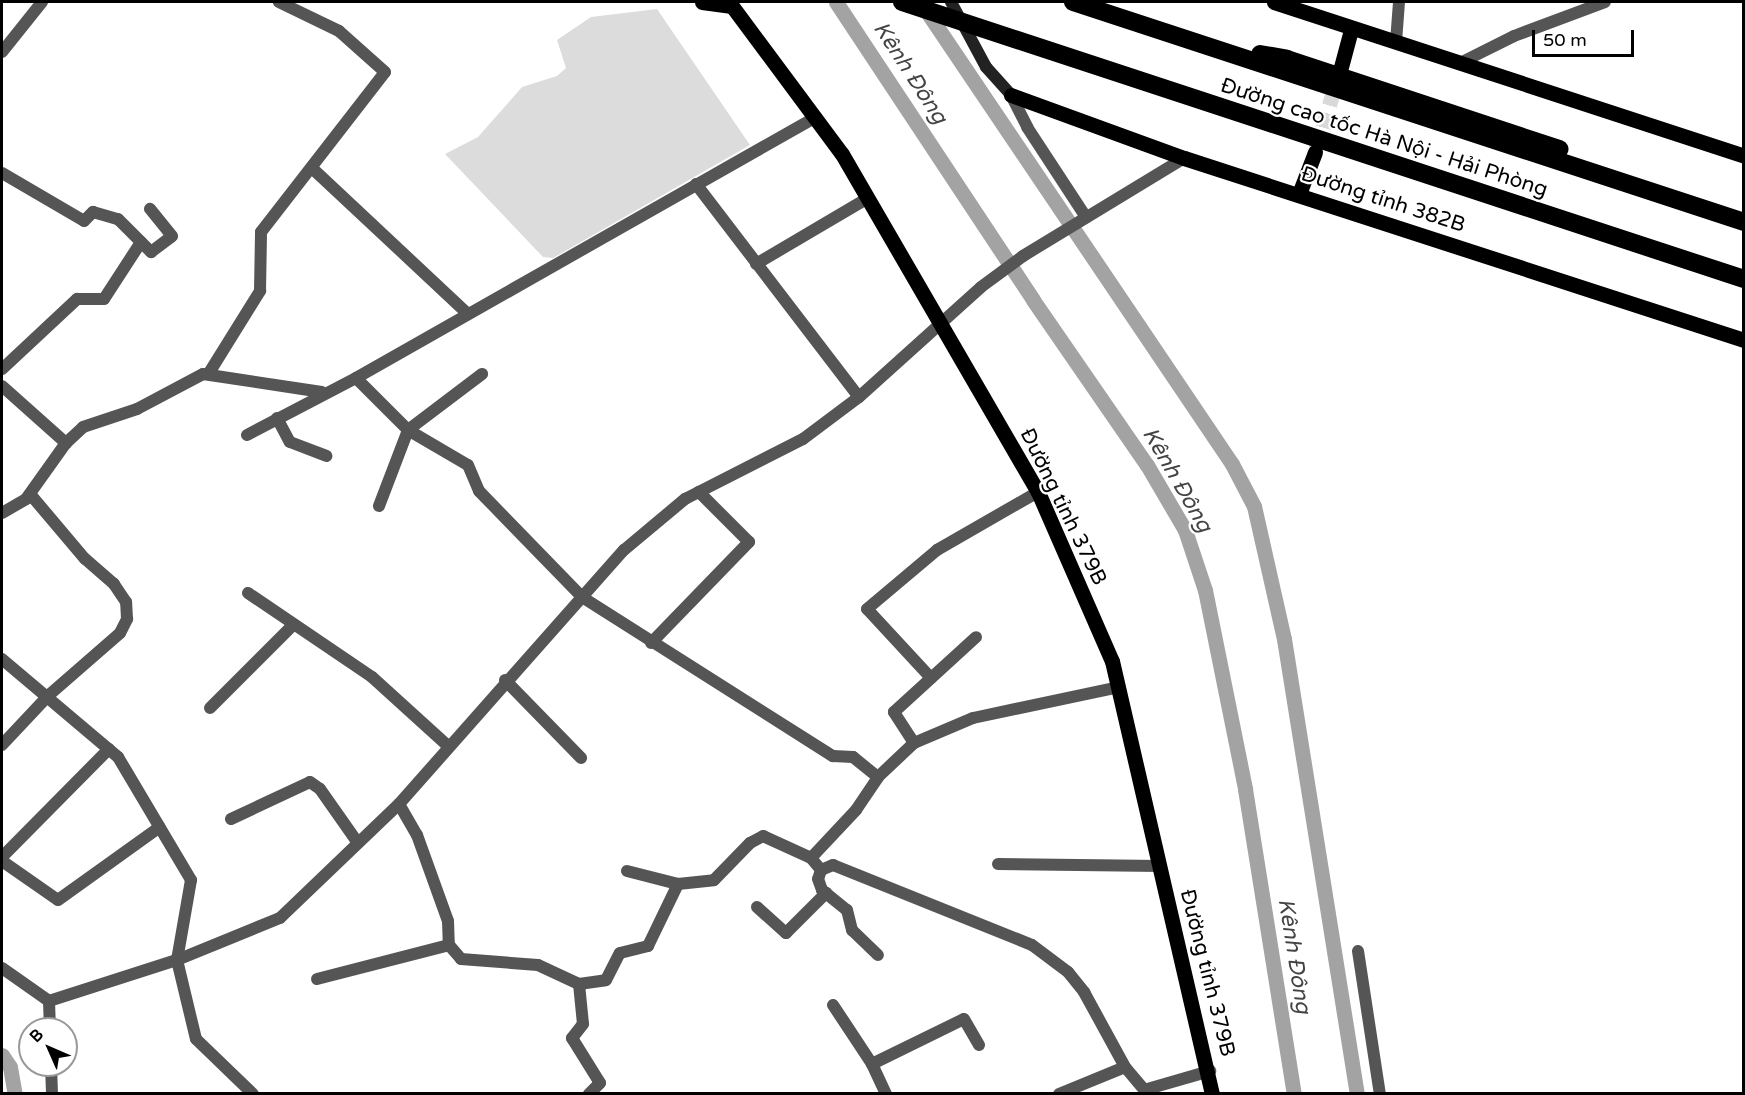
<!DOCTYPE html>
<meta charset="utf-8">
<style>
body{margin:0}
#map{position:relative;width:1745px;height:1095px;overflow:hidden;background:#fff;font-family:"Varela Round",sans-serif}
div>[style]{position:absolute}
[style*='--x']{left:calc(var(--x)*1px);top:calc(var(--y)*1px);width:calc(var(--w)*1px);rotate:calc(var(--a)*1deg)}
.green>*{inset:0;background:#dcdcdc}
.canal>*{height:15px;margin:-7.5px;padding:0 7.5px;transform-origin:7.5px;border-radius:7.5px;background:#a3a3a3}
.primary-tunnel>*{height:15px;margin-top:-7.5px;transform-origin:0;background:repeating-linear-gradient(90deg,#d9d9d9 0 15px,transparent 0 23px)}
.minor>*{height:12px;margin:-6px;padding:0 6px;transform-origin:6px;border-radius:6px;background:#555}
.secondary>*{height:12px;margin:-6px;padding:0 6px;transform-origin:6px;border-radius:6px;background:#222}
.primary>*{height:15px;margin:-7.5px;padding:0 7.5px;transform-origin:7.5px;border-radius:7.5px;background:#000}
.motorway>*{height:18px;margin:-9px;padding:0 9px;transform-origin:9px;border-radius:9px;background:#000}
span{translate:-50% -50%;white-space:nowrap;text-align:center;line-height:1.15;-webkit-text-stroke:4.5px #fff;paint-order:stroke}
.street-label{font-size:21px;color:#000}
.water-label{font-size:22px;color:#444;font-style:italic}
.frame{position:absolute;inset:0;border:3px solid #000;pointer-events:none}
.north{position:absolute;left:18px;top:1017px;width:60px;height:60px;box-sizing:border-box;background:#fff;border:2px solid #999;border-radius:50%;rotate:315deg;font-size:16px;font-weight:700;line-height:24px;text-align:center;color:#000}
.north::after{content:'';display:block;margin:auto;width:21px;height:27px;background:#000;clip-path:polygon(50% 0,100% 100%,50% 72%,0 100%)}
.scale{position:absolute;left:1532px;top:30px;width:102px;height:27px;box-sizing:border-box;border:3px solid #000;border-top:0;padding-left:8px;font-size:18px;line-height:21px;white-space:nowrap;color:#000;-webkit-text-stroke:4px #fff;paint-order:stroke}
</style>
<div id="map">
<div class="green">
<div style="clip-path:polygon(657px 9px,750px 145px,553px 258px,543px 257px,445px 154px,478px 137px,522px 87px,557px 76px,566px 68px,557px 40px,591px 17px)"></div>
</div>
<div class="canal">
<div style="--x:836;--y:2;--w:357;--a:56.5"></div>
<div style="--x:1033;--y:300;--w:201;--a:55.4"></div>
<div style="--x:1147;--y:465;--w:75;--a:59.7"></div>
<div style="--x:1185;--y:530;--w:63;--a:71.6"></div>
<div style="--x:1205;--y:590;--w:203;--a:78.6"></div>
<div style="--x:1245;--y:789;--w:309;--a:80.9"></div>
<div style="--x:923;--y:6;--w:552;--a:55.99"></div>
<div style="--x:1232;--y:464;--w:47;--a:62.4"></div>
<div style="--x:1254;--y:506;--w:136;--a:77.3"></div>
<div style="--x:1284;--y:639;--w:461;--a:80.9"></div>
<div style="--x:2;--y:1055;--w:14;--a:56"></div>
<div style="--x:10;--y:1067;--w:27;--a:80"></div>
</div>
<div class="primary-tunnel">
<div style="--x:1316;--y:149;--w:75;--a:-73"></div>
</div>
<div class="minor">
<div style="--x:1396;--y:42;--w:40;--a:-85.7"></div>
<div style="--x:2;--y:52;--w:64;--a:-51.3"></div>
<div style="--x:1462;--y:62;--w:58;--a:-26.6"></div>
<div style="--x:1514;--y:36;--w:97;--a:-20.5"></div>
<div style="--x:1011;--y:95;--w:36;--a:63"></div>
<div style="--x:1027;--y:127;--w:108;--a:56.8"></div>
<div style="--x:313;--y:169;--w:209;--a:43.1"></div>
<div style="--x:2;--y:173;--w:95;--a:30.3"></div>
<div style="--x:84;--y:221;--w:13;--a:-45"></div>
<div style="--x:93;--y:212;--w:26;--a:16"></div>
<div style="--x:118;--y:219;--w:47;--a:45"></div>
<div style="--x:151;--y:252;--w:26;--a:-37"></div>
<div style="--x:172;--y:236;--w:35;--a:-129"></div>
<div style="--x:696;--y:184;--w:268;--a:52.6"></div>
<div style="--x:756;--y:264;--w:130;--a:-30.5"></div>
<div style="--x:2;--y:369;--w:103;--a:-43"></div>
<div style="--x:77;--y:299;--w:27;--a:0"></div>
<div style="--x:104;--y:299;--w:68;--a:-57"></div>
<div style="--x:209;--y:373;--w:97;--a:-58.1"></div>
<div style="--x:260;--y:291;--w:59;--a:-89"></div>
<div style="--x:261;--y:232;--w:202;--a:-52.2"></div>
<div style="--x:385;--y:72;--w:62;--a:-138.3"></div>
<div style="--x:339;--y:31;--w:67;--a:-154.2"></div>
<div style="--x:356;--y:378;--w:74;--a:45"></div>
<div style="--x:408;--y:430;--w:69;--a:30.3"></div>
<div style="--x:468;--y:465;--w:28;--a:67"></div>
<div style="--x:479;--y:491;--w:148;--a:45.8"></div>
<div style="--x:582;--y:597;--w:297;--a:32.4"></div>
<div style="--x:833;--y:756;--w:20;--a:3"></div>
<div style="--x:853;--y:757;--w:32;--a:39"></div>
<div style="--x:2;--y:386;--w:86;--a:41.7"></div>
<div style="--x:277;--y:418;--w:27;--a:62"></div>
<div style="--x:290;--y:442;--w:39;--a:21"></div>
<div style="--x:247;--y:435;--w:123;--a:-27.6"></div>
<div style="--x:356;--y:378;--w:529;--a:-29.57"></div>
<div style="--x:379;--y:506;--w:81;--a:-69.1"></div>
<div style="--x:408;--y:430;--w:93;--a:-37.1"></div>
<div style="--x:2;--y:513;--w:28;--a:-30"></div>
<div style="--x:26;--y:499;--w:69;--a:-54.5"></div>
<div style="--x:66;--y:443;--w:23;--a:-43"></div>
<div style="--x:83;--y:427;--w:57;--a:-18.4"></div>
<div style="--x:137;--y:409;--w:75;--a:-27.9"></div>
<div style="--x:203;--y:374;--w:120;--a:8.6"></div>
<div style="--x:248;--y:593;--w:150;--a:34.1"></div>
<div style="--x:372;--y:677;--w:103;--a:42.2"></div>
<div style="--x:651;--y:643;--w:141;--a:-45.9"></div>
<div style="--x:749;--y:542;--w:71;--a:-135"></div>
<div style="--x:2;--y:659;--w:152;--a:40.2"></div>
<div style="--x:118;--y:757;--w:143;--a:59.3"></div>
<div style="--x:191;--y:880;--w:81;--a:99.9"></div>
<div style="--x:177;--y:960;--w:81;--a:76.5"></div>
<div style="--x:196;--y:1039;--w:79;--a:44"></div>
<div style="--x:931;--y:678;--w:94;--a:-132.8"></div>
<div style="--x:867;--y:609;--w:92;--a:-40.1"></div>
<div style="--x:937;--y:550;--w:116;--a:-29.9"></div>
<div style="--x:505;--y:680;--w:109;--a:45.7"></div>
<div style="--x:210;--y:708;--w:117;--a:-45"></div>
<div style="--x:914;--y:743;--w:37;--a:-123"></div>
<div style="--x:894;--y:712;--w:111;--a:-42.4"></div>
<div style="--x:2;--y:745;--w:69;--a:-46.8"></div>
<div style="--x:49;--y:695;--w:94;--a:-41.1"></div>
<div style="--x:120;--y:633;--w:16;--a:-63"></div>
<div style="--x:127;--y:619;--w:17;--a:-93"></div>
<div style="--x:126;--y:602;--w:22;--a:-124"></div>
<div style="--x:114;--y:584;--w:38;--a:-139"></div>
<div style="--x:85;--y:559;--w:85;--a:-130.2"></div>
<div style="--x:399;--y:804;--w:36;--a:60"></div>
<div style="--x:417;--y:835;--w:91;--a:70.2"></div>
<div style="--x:448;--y:921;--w:24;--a:88"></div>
<div style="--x:449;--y:945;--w:18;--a:49"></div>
<div style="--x:461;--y:959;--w:77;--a:4.5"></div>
<div style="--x:538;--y:965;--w:45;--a:24.9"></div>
<div style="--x:579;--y:984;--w:27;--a:-8"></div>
<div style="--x:606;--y:980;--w:30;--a:-63"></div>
<div style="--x:620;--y:953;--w:29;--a:-14"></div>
<div style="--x:648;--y:946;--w:69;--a:-64.2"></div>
<div style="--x:231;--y:819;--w:87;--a:-25.1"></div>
<div style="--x:310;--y:782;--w:12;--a:35"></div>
<div style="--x:320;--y:789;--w:66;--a:54.9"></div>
<div style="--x:2;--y:857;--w:152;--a:-45.3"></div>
<div style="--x:811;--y:858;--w:16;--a:50"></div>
<div style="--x:821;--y:870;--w:13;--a:-23"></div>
<div style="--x:833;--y:865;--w:214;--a:21.9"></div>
<div style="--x:1032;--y:945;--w:45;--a:36.9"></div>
<div style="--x:1068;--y:972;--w:26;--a:51"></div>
<div style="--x:1084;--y:992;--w:85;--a:61.3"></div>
<div style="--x:2;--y:861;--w:68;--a:34.9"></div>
<div style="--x:58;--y:900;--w:125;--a:-35.6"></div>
<div style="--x:998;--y:864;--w:162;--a:0.7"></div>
<div style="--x:821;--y:870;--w:9;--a:108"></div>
<div style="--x:818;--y:879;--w:12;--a:70"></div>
<div style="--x:822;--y:890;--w:32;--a:39"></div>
<div style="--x:847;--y:910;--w:21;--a:76"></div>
<div style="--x:852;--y:930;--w:36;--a:44"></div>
<div style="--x:627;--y:871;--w:53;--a:14.3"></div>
<div style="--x:678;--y:884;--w:36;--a:-6"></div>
<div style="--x:714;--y:880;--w:52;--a:-45.8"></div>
<div style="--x:750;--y:843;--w:15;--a:-28"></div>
<div style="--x:763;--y:836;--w:53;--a:24.6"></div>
<div style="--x:811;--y:858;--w:66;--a:-46.8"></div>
<div style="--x:856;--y:810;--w:40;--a:-56"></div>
<div style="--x:878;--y:777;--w:50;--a:-43.4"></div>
<div style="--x:914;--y:743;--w:64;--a:-23"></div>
<div style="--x:973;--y:718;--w:149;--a:-12"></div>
<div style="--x:757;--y:907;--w:39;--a:42"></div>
<div style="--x:786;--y:933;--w:57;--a:-45"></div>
<div style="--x:1358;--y:951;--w:145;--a:81.3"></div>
<div style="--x:2;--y:968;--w:57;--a:35.1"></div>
<div style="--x:49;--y:1001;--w:28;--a:88"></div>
<div style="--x:317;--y:979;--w:136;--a:-14.4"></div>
<div style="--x:579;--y:984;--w:40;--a:84.3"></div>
<div style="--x:583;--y:1024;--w:18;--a:128"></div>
<div style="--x:572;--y:1038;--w:53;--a:58.1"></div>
<div style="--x:600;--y:1083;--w:16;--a:135"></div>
<div style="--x:49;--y:1001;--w:134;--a:-17.8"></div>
<div style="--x:177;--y:960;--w:111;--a:-22.2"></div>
<div style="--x:280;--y:918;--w:165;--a:-43.8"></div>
<div style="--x:399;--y:804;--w:339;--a:-48.5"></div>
<div style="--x:624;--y:550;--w:80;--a:-39.9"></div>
<div style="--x:685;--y:499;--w:132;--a:-27"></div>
<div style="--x:803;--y:439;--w:70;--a:-36.9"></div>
<div style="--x:859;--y:397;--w:164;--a:-42"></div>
<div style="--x:981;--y:287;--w:52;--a:-36.4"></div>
<div style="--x:1023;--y:256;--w:188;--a:-31.3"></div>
<div style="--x:833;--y:1005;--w:71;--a:56.5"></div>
<div style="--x:51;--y:1065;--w:29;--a:88"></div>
<div style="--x:886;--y:1094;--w:33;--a:-115"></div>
<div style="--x:872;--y:1064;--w:102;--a:-26.1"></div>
<div style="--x:964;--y:1019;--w:30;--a:60"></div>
<div style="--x:1059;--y:1094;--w:71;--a:-22.2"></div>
<div style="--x:1125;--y:1067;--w:30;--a:50"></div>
<div style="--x:1144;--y:1090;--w:69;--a:-16.1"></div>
</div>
<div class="secondary">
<div style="--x:951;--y:2;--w:74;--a:61.7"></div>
<div style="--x:986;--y:67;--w:38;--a:48"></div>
</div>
<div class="primary">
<div style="--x:702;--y:2;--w:30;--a:8"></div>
<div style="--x:729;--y:2;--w:189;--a:53.4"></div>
<div style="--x:842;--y:154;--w:391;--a:59.9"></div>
<div style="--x:1038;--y:492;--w:184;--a:66.4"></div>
<div style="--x:1112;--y:661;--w:444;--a:77"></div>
<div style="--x:1274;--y:2;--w:495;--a:18.1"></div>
<div style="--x:1341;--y:67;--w:39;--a:-75"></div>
<div style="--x:1011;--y:95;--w:184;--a:20"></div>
<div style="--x:1184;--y:158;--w:589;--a:18"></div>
<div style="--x:1299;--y:194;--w:45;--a:-69.1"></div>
</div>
<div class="motorway">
<div style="--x:902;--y:2;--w:886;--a:18.21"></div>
<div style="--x:1073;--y:2;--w:706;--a:18.15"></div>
<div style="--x:1260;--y:54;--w:27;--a:10"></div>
<div style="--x:1287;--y:59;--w:287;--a:18.3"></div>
</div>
<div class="street-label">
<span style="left:1384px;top:138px;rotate:18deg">Đường cao tốc Hà Nội - Hải Phòng</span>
<span style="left:1383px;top:200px;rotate:18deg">Đường tỉnh 382B</span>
<span style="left:1063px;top:507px;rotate:64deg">Đường tỉnh 379B</span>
<span style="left:1207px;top:973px;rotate:76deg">Đường tỉnh 379B</span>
</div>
<div class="water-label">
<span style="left:910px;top:73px;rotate:57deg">Kênh Đông</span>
<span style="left:1177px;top:480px;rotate:60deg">Kênh Đông</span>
<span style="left:1294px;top:956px;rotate:81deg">Kênh Đông</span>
</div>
<div class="frame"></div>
<div class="north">B</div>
<div class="scale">50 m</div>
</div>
